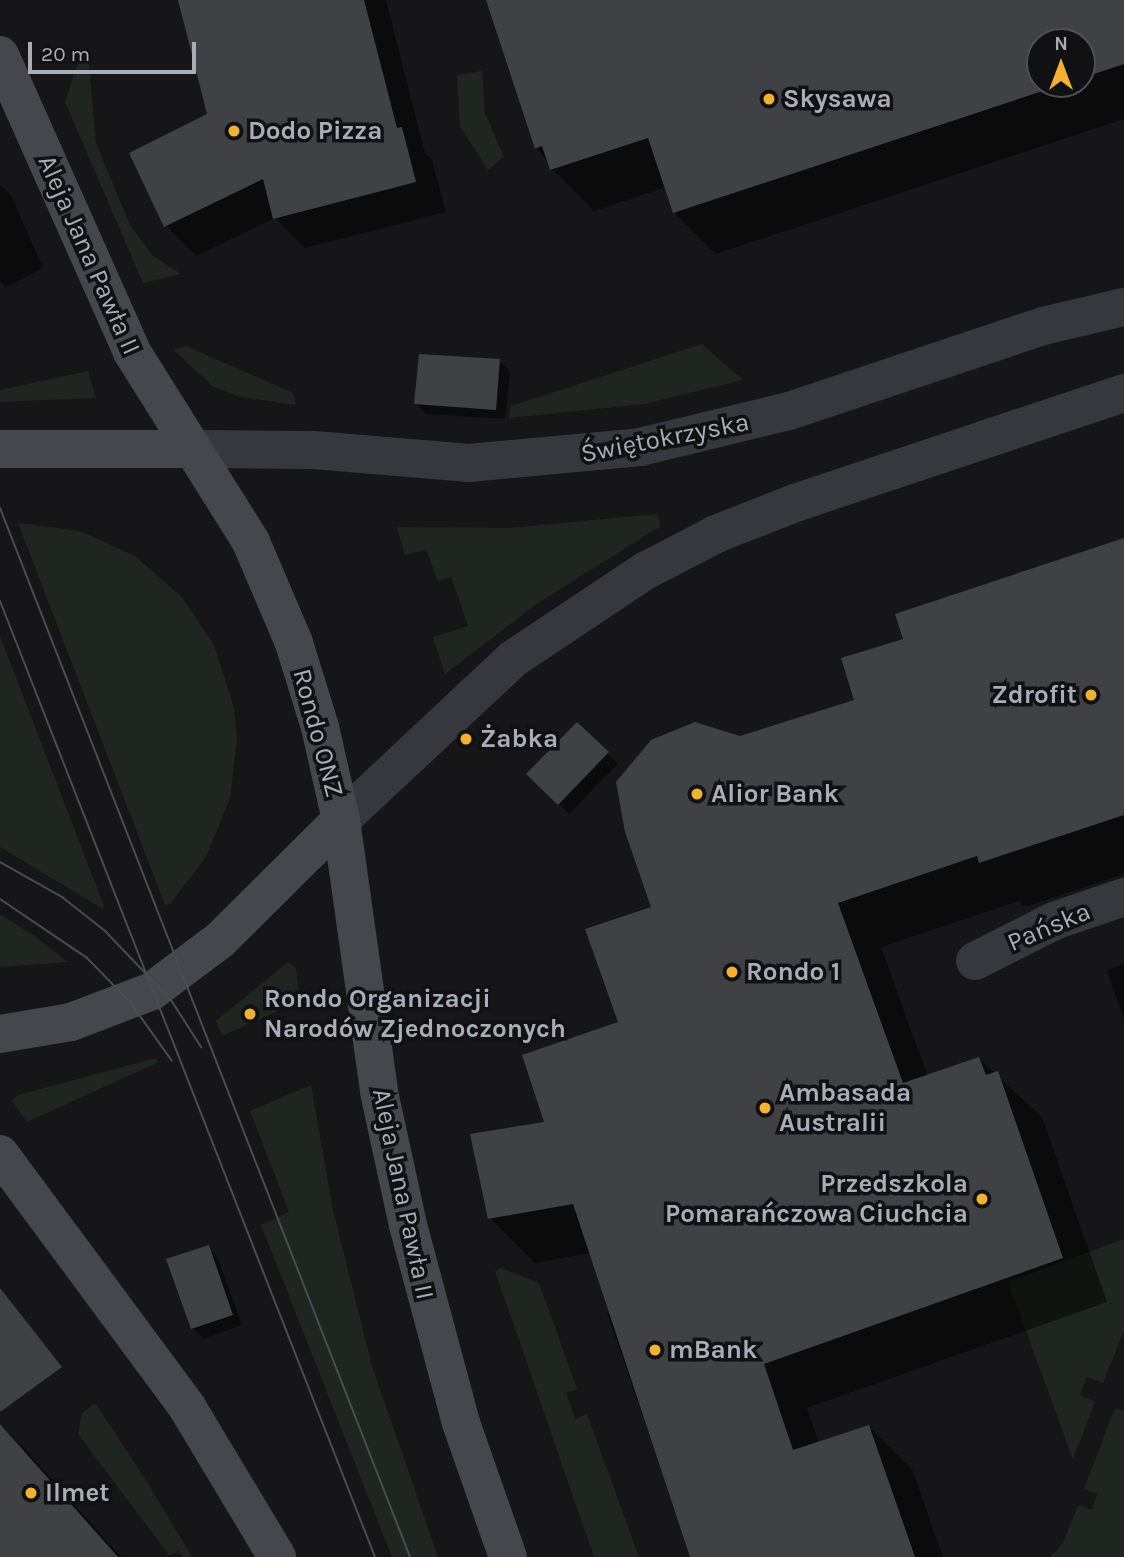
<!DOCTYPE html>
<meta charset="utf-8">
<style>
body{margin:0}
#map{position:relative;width:1124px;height:1557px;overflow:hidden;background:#161618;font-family:Karla,sans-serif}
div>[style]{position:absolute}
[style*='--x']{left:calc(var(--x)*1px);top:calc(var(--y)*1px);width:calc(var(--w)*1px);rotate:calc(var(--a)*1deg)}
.green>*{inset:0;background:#1e261f}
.shadow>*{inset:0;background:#0007}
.building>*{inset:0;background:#404145}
.minor>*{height:38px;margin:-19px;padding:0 19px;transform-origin:19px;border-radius:19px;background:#37383d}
.tertiary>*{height:38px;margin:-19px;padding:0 19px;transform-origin:19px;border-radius:19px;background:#37383d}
.secondary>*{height:38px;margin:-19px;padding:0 19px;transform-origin:19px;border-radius:19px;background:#45474d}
.tram>*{height:2px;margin:-1px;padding:0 1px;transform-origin:1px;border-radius:1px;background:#4a4c52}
.dots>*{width:19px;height:19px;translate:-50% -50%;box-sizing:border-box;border:4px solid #111113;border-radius:50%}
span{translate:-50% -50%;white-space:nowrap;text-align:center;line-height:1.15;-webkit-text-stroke:7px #111113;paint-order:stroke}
.poi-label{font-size:26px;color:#a8adb8;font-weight:700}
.left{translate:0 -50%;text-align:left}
.right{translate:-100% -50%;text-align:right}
.street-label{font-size:26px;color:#a8adb8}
.north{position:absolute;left:1026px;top:28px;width:70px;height:70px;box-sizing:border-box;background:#111113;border:2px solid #4d4f55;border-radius:50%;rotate:0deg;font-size:19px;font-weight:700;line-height:28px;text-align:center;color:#a8adb8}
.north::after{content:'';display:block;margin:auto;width:24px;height:32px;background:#f2b134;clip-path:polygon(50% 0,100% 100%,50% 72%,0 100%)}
.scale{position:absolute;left:28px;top:42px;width:168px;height:32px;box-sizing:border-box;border:4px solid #a8adb8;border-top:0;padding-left:9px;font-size:21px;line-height:24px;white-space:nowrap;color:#a8adb8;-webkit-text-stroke:5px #111113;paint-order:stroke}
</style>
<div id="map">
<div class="green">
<div style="clip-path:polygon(88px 55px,96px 143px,130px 225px,153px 256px,181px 274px,143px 283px,65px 102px,79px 59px)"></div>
<div style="clip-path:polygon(482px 71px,485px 113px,504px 157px,488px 170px,460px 127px,457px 75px)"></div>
<div style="clip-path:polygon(702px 344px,743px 380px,644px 404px,509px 418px,511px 406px)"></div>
<div style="clip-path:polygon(186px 346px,293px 393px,296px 405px,240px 397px,212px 386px,174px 350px)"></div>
<div style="clip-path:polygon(88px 371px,96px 398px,0 402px,0 390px)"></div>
<div style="clip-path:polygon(657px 514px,661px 526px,538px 603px,445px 674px,433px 637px,468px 626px,451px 577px,438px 581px,426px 550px,405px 555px,397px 527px,510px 528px)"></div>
<div style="clip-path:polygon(18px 523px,80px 531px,135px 556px,182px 597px,214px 645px,234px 708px,237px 739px,230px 798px,206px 857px,170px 904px,165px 905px)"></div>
<div style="clip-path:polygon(0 636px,104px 906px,103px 909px,0 847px)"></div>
<div style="clip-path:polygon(0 914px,33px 935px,68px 962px,0 967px)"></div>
<div style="clip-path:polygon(288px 962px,296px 968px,300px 1001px,222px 1036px,216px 1021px)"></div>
<div style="clip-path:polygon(156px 1058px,159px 1062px,27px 1122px,12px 1101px,18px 1095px)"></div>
<div style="clip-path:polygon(311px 1085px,333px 1210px,372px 1366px,438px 1557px,392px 1557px,261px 1225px,289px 1212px,250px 1111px)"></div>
<div style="clip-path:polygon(1124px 1239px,1124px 1330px,1103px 1383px,1087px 1377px,1080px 1395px,1095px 1402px,1073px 1459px,1008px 1282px)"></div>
<div style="clip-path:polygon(501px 1268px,539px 1283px,577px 1389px,566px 1393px,575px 1419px,587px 1414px,639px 1557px,594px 1557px,495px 1271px)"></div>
<div style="clip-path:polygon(95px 1403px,149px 1485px,192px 1557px,182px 1557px,179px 1551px,169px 1555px,78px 1434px,82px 1413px)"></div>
<div style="clip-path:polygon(1115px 1408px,1124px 1411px,1124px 1557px,1050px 1557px,1063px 1543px,1078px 1505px,1092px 1510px,1097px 1494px,1084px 1489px)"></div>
</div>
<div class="shadow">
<div style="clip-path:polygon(180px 0,386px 0,425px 153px,432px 160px,446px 212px,305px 248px,275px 218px,196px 256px,166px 226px,209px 115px)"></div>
<div style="clip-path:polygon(evenodd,489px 0,1124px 0,1124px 119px,716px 254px,674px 212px,666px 187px,594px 211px,552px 169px,537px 148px,489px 0,1040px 42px,1082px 42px,1082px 84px,1040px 84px,1040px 42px)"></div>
<div style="clip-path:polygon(0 185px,11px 195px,43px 268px,6px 287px,0 281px)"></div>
<div style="clip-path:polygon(499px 361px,510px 371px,505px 419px,426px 414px,416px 404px)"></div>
<div style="clip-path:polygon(1124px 540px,1124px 874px,1025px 907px,1019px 901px,881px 947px,928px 1077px,979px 1059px,1042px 1117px,1107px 1302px,807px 1408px,819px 1443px,869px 1427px,913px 1471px,943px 1557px,692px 1557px,607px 1313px,612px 1312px,591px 1253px,535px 1263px,490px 1218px,547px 1123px,620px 1023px,654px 908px,740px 738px,857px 701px,905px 640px)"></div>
<div style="clip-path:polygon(577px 724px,618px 764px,569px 814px,529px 774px)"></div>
<div style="clip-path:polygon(1124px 964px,1124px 1020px,1107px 970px)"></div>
<div style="clip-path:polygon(208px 1247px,218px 1258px,242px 1325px,203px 1339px,193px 1328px)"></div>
<div style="clip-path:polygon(0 1424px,25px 1449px,121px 1557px,0 1557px)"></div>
</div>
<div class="building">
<div style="clip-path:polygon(178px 0,364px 0,397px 128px,402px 127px,416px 182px,273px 219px,263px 179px,164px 227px,129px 153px,207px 114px)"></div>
<div style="clip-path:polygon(486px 0,1124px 0,1124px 64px,1082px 78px,1082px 42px,1040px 42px,1040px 84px,1064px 84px,673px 213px,648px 138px,550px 170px,542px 146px,535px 149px)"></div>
<div style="clip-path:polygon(419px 354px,500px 359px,496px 410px,414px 404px)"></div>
<div style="clip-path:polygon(1124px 538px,1124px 815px,979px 863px,977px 856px,838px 903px,903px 1083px,979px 1057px,986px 1075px,998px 1071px,1063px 1258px,764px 1364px,793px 1450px,869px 1425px,915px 1557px,690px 1557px,573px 1204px,488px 1219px,470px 1134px,544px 1122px,522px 1055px,618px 1022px,585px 929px,651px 907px,625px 832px,616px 782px,651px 740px,695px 722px,740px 736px,854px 700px,841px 658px,903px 639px,895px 614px)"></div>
<div style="clip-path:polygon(577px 722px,609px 752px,558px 805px,526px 774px)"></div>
<div style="clip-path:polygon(209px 1245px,233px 1315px,191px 1329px,166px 1259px)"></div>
<div style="clip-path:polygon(0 1288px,62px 1367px,0 1412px)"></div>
<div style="clip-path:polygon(0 1424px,118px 1557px,0 1557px)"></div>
</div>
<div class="minor">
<div style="--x:975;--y:961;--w:89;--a:-26.9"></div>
<div style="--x:1054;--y:921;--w:74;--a:-18.9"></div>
</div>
<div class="tertiary">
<div style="--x:190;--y:449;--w:124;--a:0.5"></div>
<div style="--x:314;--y:450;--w:156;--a:4.8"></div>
<div style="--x:469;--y:463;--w:172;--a:-5.3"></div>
<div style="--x:640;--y:447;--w:153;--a:-13.6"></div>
<div style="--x:789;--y:411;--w:268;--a:-18.5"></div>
<div style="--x:1043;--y:326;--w:83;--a:-13.2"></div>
<div style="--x:341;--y:820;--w:236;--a:-43.1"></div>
<div style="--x:513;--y:659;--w:159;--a:-33.7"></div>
<div style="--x:645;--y:571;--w:80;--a:-27.5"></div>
<div style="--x:716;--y:534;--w:85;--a:-21.4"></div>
<div style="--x:795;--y:503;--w:347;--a:-18.5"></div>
</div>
<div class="secondary">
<div style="--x:0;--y:55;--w:325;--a:66"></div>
<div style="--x:132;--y:352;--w:224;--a:57.9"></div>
<div style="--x:251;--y:542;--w:110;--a:66.9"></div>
<div style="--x:294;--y:643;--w:88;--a:72.8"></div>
<div style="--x:320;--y:727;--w:95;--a:77.3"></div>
<div style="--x:341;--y:820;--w:275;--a:82"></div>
<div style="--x:379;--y:1092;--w:136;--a:77.7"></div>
<div style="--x:408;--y:1225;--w:205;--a:75"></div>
<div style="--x:461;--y:1423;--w:142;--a:70.7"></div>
<div style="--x:0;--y:449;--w:190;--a:0"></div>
<div style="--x:0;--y:1034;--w:72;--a:-9.6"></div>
<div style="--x:71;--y:1022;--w:87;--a:-20.9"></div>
<div style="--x:152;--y:991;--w:85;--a:-36.9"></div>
<div style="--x:220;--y:940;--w:170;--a:-44.8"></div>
<div style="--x:0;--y:1154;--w:315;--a:53.5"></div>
<div style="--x:187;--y:1407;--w:175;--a:59"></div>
</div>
<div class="tram">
<div style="--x:0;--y:508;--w:1126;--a:68.65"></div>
<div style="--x:0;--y:601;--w:1027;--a:68.58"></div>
<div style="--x:0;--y:862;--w:71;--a:29.4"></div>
<div style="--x:62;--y:897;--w:55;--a:38.3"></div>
<div style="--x:105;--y:931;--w:95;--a:46.3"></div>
<div style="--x:171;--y:1000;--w:56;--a:57.4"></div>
<div style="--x:0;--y:899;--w:105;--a:34.1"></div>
<div style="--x:87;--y:958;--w:62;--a:45.7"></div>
<div style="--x:130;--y:1002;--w:72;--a:54.6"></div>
</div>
<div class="dots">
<div style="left:769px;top:99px;background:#f2b134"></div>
<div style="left:234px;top:131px;background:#f2b134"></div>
<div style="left:1091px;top:695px;background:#f2b134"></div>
<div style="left:466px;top:739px;background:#f2b134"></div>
<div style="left:697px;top:794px;background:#f2b134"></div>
<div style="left:732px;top:972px;background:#f2b134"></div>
<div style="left:250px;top:1014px;background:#f2b134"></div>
<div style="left:765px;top:1108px;background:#f2b134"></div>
<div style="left:982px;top:1199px;background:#f2b134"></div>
<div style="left:655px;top:1350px;background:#f2b134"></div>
<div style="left:31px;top:1493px;background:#f2b134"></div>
</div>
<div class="poi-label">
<span class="left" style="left:783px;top:99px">Skysawa</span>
<span class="left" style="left:248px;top:131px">Dodo Pizza</span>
<span class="right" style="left:1077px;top:695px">Zdrofit</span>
<span class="left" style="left:480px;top:739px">Żabka</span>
<span class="left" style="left:711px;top:794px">Alior Bank</span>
<span class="left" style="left:746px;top:972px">Rondo 1</span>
<span class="left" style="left:264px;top:1014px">Rondo Organizacji<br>Narodów Zjednoczonych</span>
<span class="left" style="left:779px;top:1108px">Ambasada<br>Australii</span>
<span class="right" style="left:968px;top:1199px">Przedszkola<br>Pomarańczowa Ciuchcia</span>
<span class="left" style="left:669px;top:1350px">mBank</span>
<span class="left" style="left:45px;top:1493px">Ilmet</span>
</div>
<div class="street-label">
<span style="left:89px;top:255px;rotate:66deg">Aleja Jana Pawła II</span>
<span style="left:665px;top:438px;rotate:-11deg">Świętokrzyska</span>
<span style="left:318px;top:733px;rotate:75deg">Rondo ONZ</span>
<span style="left:1049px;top:927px;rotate:-23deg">Pańska</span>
<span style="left:403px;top:1194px;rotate:78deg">Aleja Jana Pawła II</span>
</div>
<div class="north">N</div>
<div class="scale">20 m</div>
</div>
